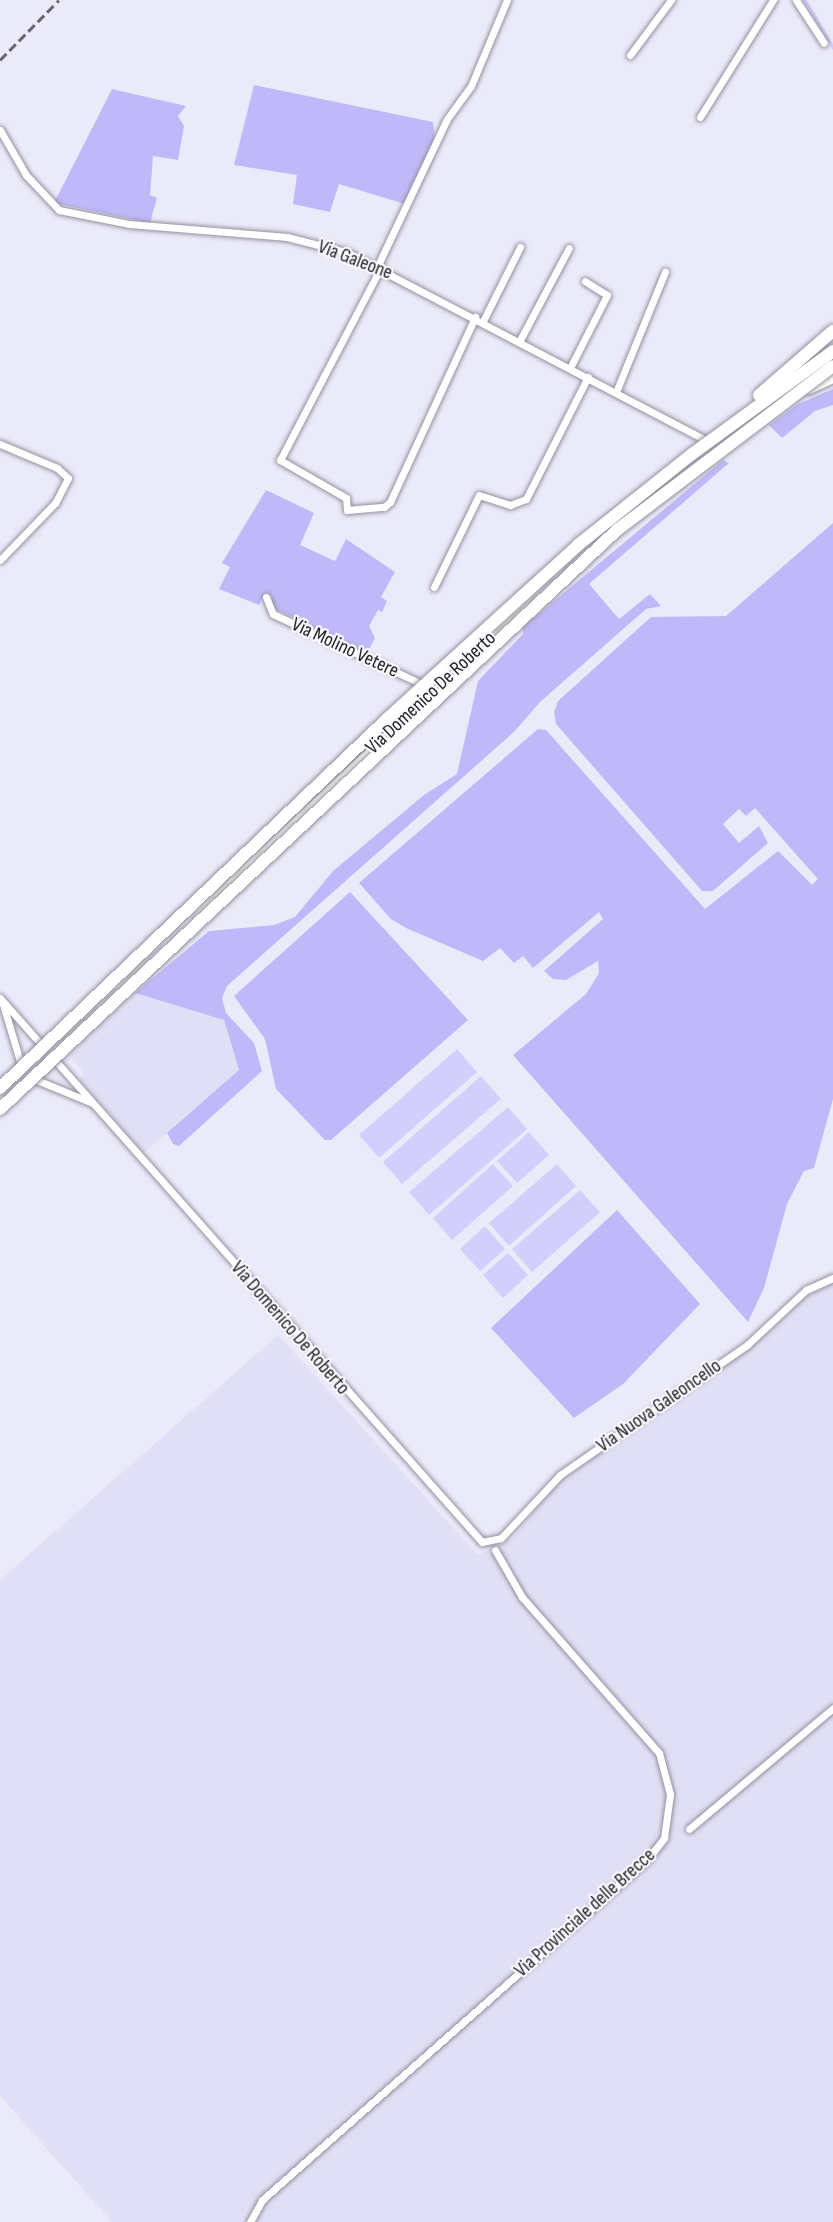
<!DOCTYPE html>
<style>
body{margin:0}
#map{position:relative;width:833px;height:2222px;overflow:hidden;background:#ebeaf9;font-family:"Sofia Sans Condensed",sans-serif}
div>[style]{position:absolute}
[style*='--x']{left:calc(var(--x)*1px);top:calc(var(--y)*1px);width:calc(var(--w)*1px);rotate:calc(var(--a)*1deg)}
.built>*{inset:0;background:#e0dff5}
.green>*{inset:0;background:#c0b9f9}
.water>*{inset:0;background:#d3cffd}
.stream>*{height:3px;margin:-1.5px;padding:0 1.5px;transform-origin:1.5px;border-radius:1.5px;background:#d3cffd}
.roads{filter:drop-shadow(0 0 2px #92919e) drop-shadow(0 0 2px #92919e)}
.street>*{height:7px;margin:-3.5px;padding:0 3.5px;transform-origin:3.5px;border-radius:3.5px;background:#fff}
.highway>*{height:12px;margin:-6px;padding:0 6px;transform-origin:6px;border-radius:6px;background:#fff}
.rail>*{height:3px;margin-top:-1.5px;transform-origin:0;background:repeating-linear-gradient(90deg,#696871 0 9px,transparent 0 13.5px)}
.bridges{filter:drop-shadow(0 0 2px #92919e) drop-shadow(0 0 2px #92919e)}
.highway-bridge>*{height:12px;margin:-6px;padding:0 6px;transform-origin:6px;border-radius:6px;background:#fff}
span{translate:-50% -50%;white-space:nowrap;text-align:center;line-height:1.15;-webkit-text-stroke:4.5px #f9f9ff;paint-order:stroke}
.street-label{font-size:20px;color:#222227}
</style>
<div id="map">
<div class="built">
<div style="clip-path:polygon(135px 993px,224px 1020px,239px 1071px,144px 1153px,80px 1080px,84px 1073px,69px 1056px)"></div>
<div style="clip-path:polygon(833px 1282px,833px 2222px,112px 2222px,0 2096px,0 1580px,278px 1335px,478px 1555px,512px 1539px,557px 1483px,773px 1329px,801px 1300px)"></div>
</div>
<div class="green">
<div style="clip-path:polygon(254px 85px,433px 122px,435px 138px,405px 204px,339px 184px,330px 212px,293px 204px,297px 175px,234px 165px)"></div>
<div style="clip-path:polygon(112px 89px,186px 106px,178px 116px,184px 126px,178px 160px,153px 156px,150px 195px,157px 198px,150px 223px,54px 203px)"></div>
<div style="clip-path:polygon(833px 389px,833px 405px,815px 411px,782px 438px,769px 425px,798px 404px)"></div>
<div style="clip-path:polygon(723px 460px,729px 463px,589px 584px,619px 619px,650px 594px,661px 606px,646px 609px,540px 702px,514px 732px,227px 986px,222px 998px,226px 1013px,254px 1043px,262px 1071px,179px 1146px,173px 1144px,167px 1133px,239px 1070px,224px 1020px,135px 993px,209px 931px,274px 925px,295px 917px,333px 871px,424px 795px,457px 774px,478px 681px,523px 634px,523px 627px)"></div>
<div style="clip-path:polygon(266px 490px,314px 513px,300px 545px,335px 561px,346px 539px,395px 572px,381px 597px,387px 601px,382px 612px,378px 610px,369px 626px,375px 638px,367px 653px,274px 608px,269px 604px,272px 596px,265px 593px,259px 605px,219px 589px,230px 567px,222px 563px)"></div>
<div style="clip-path:polygon(833px 523px,833px 1099px,814px 1168px,804px 1171px,787px 1204px,764px 1288px,748px 1322px,513px 1055px,586px 994px,599px 973px,598px 961px,566px 980px,553px 979px,544px 971px,603px 919px,599px 912px,533px 968px,523px 956px,514px 963px,500px 948px,483px 961px,406px 928px,391px 919px,359px 883px,538px 729px,546px 730px,705px 909px,778px 851px,812px 885px,818px 879px,755px 808px,746px 816px,739px 809px,723px 824px,739px 843px,759px 826px,768px 843px,713px 891px,702px 891px,556px 724px,554px 712px,558px 701px,651px 617px,726px 616px)"></div>
<div style="clip-path:polygon(350px 892px,468px 1020px,331px 1140px,325px 1140px,276px 1089px,265px 1039px,234px 996px)"></div>
<div style="clip-path:polygon(617px 1210px,700px 1304px,623px 1384px,574px 1418px,491px 1328px)"></div>
</div>
<div class="water">
<div style="clip-path:polygon(457px 1049px,477px 1072px,379px 1158px,359px 1135px)"></div>
<div style="clip-path:polygon(481px 1076px,501px 1099px,402px 1184px,383px 1162px)"></div>
<div style="clip-path:polygon(508px 1107px,527px 1129px,429px 1215px,409px 1192px)"></div>
<div style="clip-path:polygon(529px 1132px,549px 1155px,517px 1183px,497px 1161px)"></div>
<div style="clip-path:polygon(493px 1164px,513px 1186px,452px 1240px,433px 1218px)"></div>
<div style="clip-path:polygon(557px 1164px,576px 1186px,509px 1246px,489px 1223px)"></div>
<div style="clip-path:polygon(580px 1190px,600px 1212px,532px 1272px,512px 1249px)"></div>
<div style="clip-path:polygon(485px 1226px,505px 1249px,480px 1271px,460px 1249px)"></div>
<div style="clip-path:polygon(508px 1253px,528px 1275px,503px 1298px,483px 1275px)"></div>
</div>
<div class="stream">
<div style="--x:805;--y:0;--w:56;--a:59.7"></div>
</div>
<div class="roads">
<div class="street">
<div style="--x:796;--y:0;--w:51;--a:56.9"></div>
<div style="--x:630;--y:55;--w:69;--a:-53.3"></div>
<div style="--x:700;--y:117;--w:138;--a:-58"></div>
<div style="--x:0;--y:130;--w:52;--a:60"></div>
<div style="--x:26;--y:175;--w:48;--a:46.7"></div>
<div style="--x:59;--y:210;--w:71;--a:11.3"></div>
<div style="--x:129;--y:224;--w:159;--a:4.7"></div>
<div style="--x:287;--y:237;--w:61;--a:14.3"></div>
<div style="--x:346;--y:252;--w:410;--a:27.6"></div>
<div style="--x:378;--y:265;--w:161;--a:-64.7"></div>
<div style="--x:447;--y:119;--w:41;--a:-54"></div>
<div style="--x:471;--y:86;--w:93;--a:-67.3"></div>
<div style="--x:381;--y:267;--w:218;--a:117.6"></div>
<div style="--x:280;--y:460;--w:76;--a:29.9"></div>
<div style="--x:346;--y:498;--w:12;--a:85"></div>
<div style="--x:347;--y:510;--w:37;--a:-5"></div>
<div style="--x:384;--y:507;--w:8;--a:-40"></div>
<div style="--x:390;--y:502;--w:204;--a:-65.3"></div>
<div style="--x:483;--y:321;--w:83;--a:-63.4"></div>
<div style="--x:520;--y:340;--w:104;--a:-62"></div>
<div style="--x:570;--y:368;--w:82;--a:-63.1"></div>
<div style="--x:607;--y:295;--w:26;--a:-148"></div>
<div style="--x:616;--y:392;--w:130;--a:-67.8"></div>
<div style="--x:0;--y:444;--w:62;--a:22.8"></div>
<div style="--x:57;--y:468;--w:15;--a:42"></div>
<div style="--x:68;--y:478;--w:28;--a:117"></div>
<div style="--x:55;--y:503;--w:79;--a:134"></div>
<div style="--x:434;--y:587;--w:102;--a:-63.9"></div>
<div style="--x:479;--y:495;--w:33;--a:18"></div>
<div style="--x:510;--y:505;--w:17;--a:-21"></div>
<div style="--x:526;--y:499;--w:137;--a:-63.1"></div>
<div style="--x:266;--y:597;--w:18;--a:68"></div>
<div style="--x:273;--y:614;--w:167;--a:25.2"></div>
<div style="--x:0;--y:998;--w:727;--a:48.46"></div>
<div style="--x:482;--y:1542;--w:19;--a:-12"></div>
<div style="--x:501;--y:1538;--w:86;--a:-46.9"></div>
<div style="--x:560;--y:1475;--w:228;--a:-34.8"></div>
<div style="--x:747;--y:1345;--w:81;--a:-43"></div>
<div style="--x:806;--y:1290;--w:30;--a:-24"></div>
<div style="--x:2;--y:1001;--w:70;--a:73.4"></div>
<div style="--x:32;--y:1078;--w:63;--a:22.5"></div>
<div style="--x:0;--y:1098;--w:741;--a:-43.25"></div>
<div style="--x:540;--y:590;--w:150;--a:-40.9"></div>
<div style="--x:689;--y:1829;--w:188;--a:-40"></div>
<div style="--x:250;--y:2222;--w:25;--a:-61"></div>
<div style="--x:262;--y:2200;--w:514;--a:-41.45"></div>
<div style="--x:647;--y:1860;--w:28;--a:-52"></div>
<div style="--x:664;--y:1838;--w:44;--a:-82.2"></div>
<div style="--x:670;--y:1794;--w:42;--a:-105"></div>
<div style="--x:659;--y:1753;--w:208;--a:-131.3"></div>
<div style="--x:522;--y:1597;--w:54;--a:-119.9"></div>
</div>
<div class="highway">
<div style="--x:809;--y:388;--w:26;--a:-25"></div>
</div>
</div>
<div class="rail">
<div style="--x:0;--y:60;--w:84;--a:-45.5"></div>
</div>
<div class="bridges">
<div class="highway-bridge">
<div style="--x:759;--y:395;--w:98;--a:-40.9"></div>
<div style="--x:0;--y:1088;--w:535;--a:-43.64"></div>
<div style="--x:387;--y:719;--w:258;--a:-42.3"></div>
<div style="--x:578;--y:545;--w:146;--a:-38.6"></div>
<div style="--x:692;--y:454;--w:175;--a:-36.1"></div>
<div style="--x:0;--y:1109;--w:846;--a:-43.18"></div>
<div style="--x:617;--y:530;--w:271;--a:-37.2"></div>
</div>
</div>
<div class="street-label">
<span style="left:355px;top:260px;rotate:21deg">Via Galeone</span>
<span style="left:345px;top:648px;rotate:25deg">Via Molino Vetere</span>
<span style="left:431px;top:693px;rotate:-43deg">Via Domenico De Roberto</span>
<span style="left:290px;top:1328px;rotate:49deg">Via Domenico De Roberto</span>
<span style="left:659px;top:1406px;rotate:-35deg">Via Nuova Galeoncello</span>
<span style="left:585px;top:1913px;rotate:-42deg">Via Provinciale delle Brecce</span>
</div>
</div>
